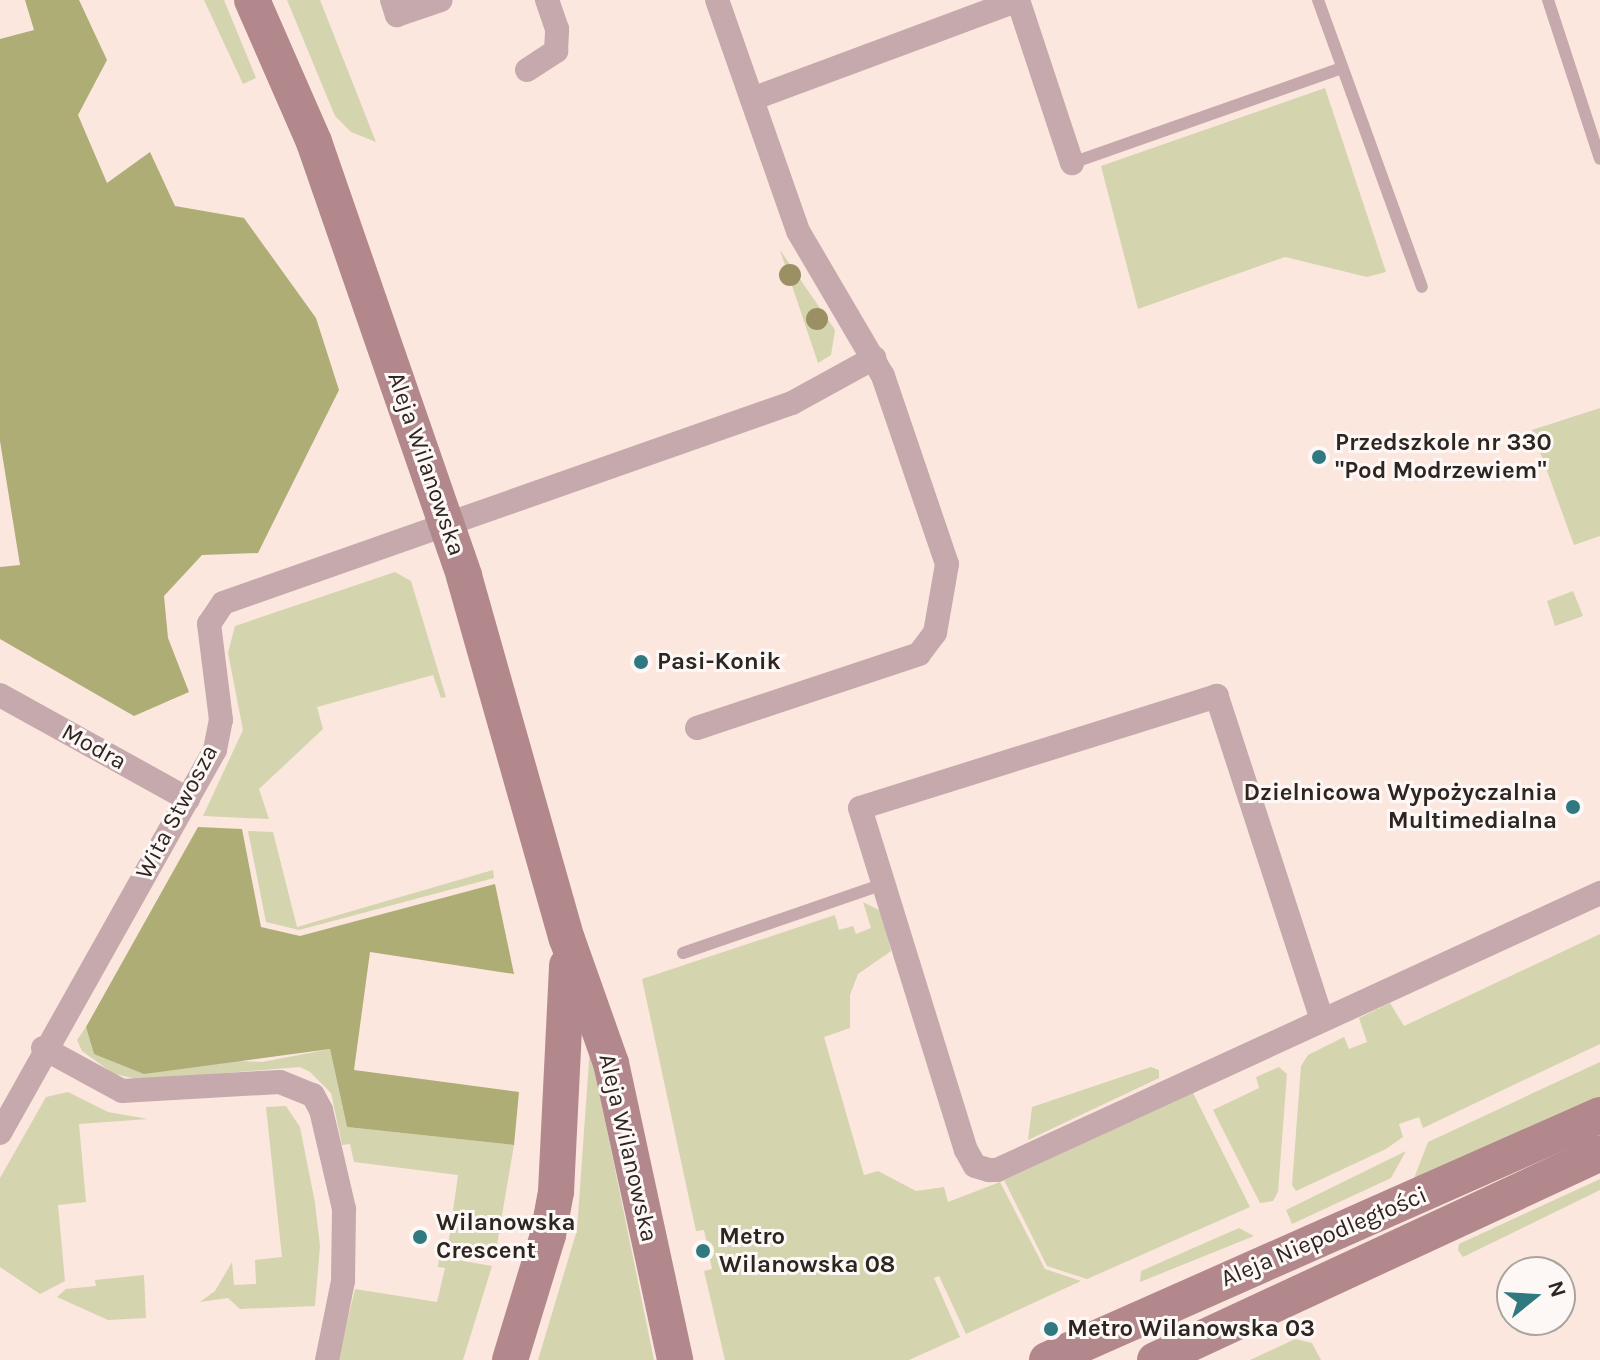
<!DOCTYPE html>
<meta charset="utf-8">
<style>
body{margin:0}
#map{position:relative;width:1600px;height:1360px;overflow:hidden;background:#fce7df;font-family:Karla,sans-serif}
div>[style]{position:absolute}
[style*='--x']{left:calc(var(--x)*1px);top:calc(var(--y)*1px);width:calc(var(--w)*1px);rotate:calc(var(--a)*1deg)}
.green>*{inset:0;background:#d4d4ae}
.forest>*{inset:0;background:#aead75}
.lane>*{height:12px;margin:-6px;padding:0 6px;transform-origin:6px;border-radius:6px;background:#c6a9ac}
.street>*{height:24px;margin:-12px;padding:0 12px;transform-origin:12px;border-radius:12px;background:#c6a9ac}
.secondary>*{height:36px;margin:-18px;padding:0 18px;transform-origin:18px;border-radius:18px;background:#b2888d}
.trees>*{width:22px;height:22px;margin:-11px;border-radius:50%;background:#9b9064}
.dots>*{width:22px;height:22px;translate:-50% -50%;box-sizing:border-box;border:4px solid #fdf8f6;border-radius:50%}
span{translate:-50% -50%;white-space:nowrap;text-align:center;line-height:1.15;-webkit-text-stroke:6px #fdf8f6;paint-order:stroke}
.poi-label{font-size:24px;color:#2e2521;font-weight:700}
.left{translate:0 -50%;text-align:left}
.right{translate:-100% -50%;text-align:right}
.street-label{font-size:24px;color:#2e2521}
.north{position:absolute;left:1496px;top:1256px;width:80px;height:80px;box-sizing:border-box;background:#fdf8f6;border:2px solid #aaa4a1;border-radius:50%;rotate:72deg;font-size:22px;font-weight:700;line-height:32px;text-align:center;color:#2e2521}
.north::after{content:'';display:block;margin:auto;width:28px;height:36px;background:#307980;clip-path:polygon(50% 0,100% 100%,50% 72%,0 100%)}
</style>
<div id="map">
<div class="green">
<div style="clip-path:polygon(204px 0,224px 0,256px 78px,243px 84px)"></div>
<div style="clip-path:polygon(287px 0,320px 0,376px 142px,351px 132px,335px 116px)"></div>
<div style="clip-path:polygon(1325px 88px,1386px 272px,1367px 277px,1285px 257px,1138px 309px,1101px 166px)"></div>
<div style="clip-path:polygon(780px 250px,835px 330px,831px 355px,818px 363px)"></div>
<div style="clip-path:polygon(1600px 408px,1600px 536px,1574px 545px,1532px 430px)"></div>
<div style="clip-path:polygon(395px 572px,411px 581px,446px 697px,441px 698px,433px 675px,317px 707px,323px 729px,259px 789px,269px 819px,203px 816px,243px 730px,228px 653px,235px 626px)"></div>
<div style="clip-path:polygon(1573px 591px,1583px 616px,1555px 626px,1547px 601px)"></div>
<div style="clip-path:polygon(248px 831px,273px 832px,297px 927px,493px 870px,494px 878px,299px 930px,266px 922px)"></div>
<div style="clip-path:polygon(863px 902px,881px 911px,891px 951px,858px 974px,850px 995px,850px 1028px,824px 1037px,864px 1175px,878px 1171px,916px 1191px,944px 1187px,948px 1202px,1000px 1182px,1045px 1269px,1081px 1281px,966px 1334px,939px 1276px,934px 1278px,960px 1337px,909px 1360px,725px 1360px,704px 1271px,712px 1269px,704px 1230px,696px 1231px,642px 979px,835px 915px,839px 930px,853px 926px,856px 934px,871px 928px)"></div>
<div style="clip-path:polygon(1600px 934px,1600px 1044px,1423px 1128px,1419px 1117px,1399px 1124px,1403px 1137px,1386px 1149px,1296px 1191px,1292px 1185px,1301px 1066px,1308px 1055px,1344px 1037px,1349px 1049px,1367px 1042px,1359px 1018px,1390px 1003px,1404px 1026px)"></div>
<div style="clip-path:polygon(86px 1027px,94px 1054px,262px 1062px,330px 1049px,347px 1127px,514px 1145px,495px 1256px,447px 1250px,451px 1227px,445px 1225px,446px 1218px,452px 1218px,458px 1175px,354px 1162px,350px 1144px,342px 1145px,331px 1093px,310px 1072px,300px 1067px,142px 1080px,114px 1074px,82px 1051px,77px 1040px)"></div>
<div style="clip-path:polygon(590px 1047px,654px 1360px,538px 1360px,577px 1230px)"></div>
<div style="clip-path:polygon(1600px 1062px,1600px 1098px,1413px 1181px,1428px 1142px)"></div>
<div style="clip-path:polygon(1151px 1067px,1159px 1070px,1159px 1078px,1028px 1140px,1032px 1107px)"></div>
<div style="clip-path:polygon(1279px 1067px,1287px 1074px,1278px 1192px,1273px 1201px,1260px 1203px,1213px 1110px,1259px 1088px,1256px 1077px)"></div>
<div style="clip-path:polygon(68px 1092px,108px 1112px,148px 1119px,79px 1124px,86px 1202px,58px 1205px,65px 1281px,40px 1294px,0 1267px,0 1178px,46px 1097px)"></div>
<div style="clip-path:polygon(1193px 1093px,1250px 1207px,1087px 1279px,1047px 1266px,1004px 1180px)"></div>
<div style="clip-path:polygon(286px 1106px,300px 1127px,315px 1203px,320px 1246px,315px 1306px,240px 1309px,228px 1298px,200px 1302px,215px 1291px,232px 1262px,234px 1285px,256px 1284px,255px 1260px,282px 1257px,266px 1107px)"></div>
<div style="clip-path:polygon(1406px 1151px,1391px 1178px,1292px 1224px,1286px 1210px)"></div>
<div style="clip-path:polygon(1600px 1179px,1600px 1190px,1463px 1257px,1458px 1250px,1459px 1244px)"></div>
<div style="clip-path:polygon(1239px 1228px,1254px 1236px,1140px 1282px,1141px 1271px)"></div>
<div style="clip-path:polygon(446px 1258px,492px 1266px,463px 1360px,338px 1360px,355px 1289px,437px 1302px,445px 1268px,438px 1267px,439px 1259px)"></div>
<div style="clip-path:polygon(144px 1275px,146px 1318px,108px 1320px,57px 1297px,66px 1289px,96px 1286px,95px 1280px)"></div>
<div style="clip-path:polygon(1295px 1339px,1312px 1343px,1321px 1360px,1250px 1360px)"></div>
</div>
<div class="forest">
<div style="clip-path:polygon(25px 0,79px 0,107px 60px,78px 115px,107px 183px,150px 152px,175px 206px,244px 218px,316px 318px,339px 390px,258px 553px,202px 555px,164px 596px,168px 638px,189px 692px,134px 716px,0 639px,0 567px,20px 565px,0 441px,0 39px,34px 30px)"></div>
<div style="clip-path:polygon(198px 827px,242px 829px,261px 927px,300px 936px,495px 884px,514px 974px,370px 952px,354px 1070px,519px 1092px,514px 1145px,347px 1127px,330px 1049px,144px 1074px,94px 1054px,86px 1027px)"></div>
</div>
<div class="lane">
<div style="--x:1318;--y:0;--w:305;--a:70.1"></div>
<div style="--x:1548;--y:0;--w:167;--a:71.9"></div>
<div style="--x:1072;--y:163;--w:286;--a:-19.4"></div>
<div style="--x:683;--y:953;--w:212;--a:-19"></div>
</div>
<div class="street">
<div style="--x:392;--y:0;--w:16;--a:72"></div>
<div style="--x:397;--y:15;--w:46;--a:-18.8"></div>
<div style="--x:527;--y:70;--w:35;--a:-33"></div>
<div style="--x:556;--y:51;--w:22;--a:-87"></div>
<div style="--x:557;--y:29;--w:31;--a:-109"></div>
<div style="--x:752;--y:99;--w:284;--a:-20.4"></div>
<div style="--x:1018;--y:0;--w:172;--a:71.7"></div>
<div style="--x:0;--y:695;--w:215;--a:29"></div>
<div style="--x:697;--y:728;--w:234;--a:-18.4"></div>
<div style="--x:919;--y:654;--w:26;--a:-53"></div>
<div style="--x:935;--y:633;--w:70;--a:-80.1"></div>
<div style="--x:947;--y:564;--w:199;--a:-108.8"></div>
<div style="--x:883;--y:376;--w:168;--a:-120.4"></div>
<div style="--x:798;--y:231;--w:245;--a:-109.3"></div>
<div style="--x:1322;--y:1020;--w:341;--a:-108"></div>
<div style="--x:1217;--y:696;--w:374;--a:162.6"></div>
<div style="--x:860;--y:808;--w:358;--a:72.8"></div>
<div style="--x:966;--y:1150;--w:18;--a:61"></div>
<div style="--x:975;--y:1166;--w:15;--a:16"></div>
<div style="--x:989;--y:1170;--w:8;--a:0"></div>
<div style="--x:997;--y:1170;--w:664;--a:-24.67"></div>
<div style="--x:43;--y:1048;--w:90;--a:28.6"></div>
<div style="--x:122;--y:1091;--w:158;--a:-3.3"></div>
<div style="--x:280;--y:1082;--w:35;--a:22"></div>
<div style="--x:313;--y:1095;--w:17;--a:62"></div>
<div style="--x:321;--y:1110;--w:102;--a:76.9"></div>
<div style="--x:344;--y:1209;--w:72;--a:90.8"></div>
<div style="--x:343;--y:1281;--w:81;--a:101.4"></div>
<div style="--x:0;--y:1133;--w:439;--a:-60.7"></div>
<div style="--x:215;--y:750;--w:31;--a:-79"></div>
<div style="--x:221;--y:720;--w:97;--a:-97.1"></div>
<div style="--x:209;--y:624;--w:25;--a:-56"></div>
<div style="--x:223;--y:603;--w:603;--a:-19.37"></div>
<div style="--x:792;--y:403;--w:94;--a:-28.8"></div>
</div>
<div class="secondary">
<div style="--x:252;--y:0;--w:155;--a:66.4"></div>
<div style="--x:314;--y:142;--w:459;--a:70.9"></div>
<div style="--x:464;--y:576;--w:377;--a:74.2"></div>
<div style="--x:567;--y:939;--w:132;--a:70.5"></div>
<div style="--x:611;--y:1063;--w:304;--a:77.8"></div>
<div style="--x:510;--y:1360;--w:131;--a:-73.1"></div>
<div style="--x:548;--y:1235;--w:44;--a:-79.5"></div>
<div style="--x:556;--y:1192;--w:227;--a:-87.2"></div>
<div style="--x:1047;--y:1360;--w:605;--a:-23.9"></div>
<div style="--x:1155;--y:1360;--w:491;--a:-24.9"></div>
</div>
<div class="trees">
<div style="left:790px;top:275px"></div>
<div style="left:817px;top:319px"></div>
</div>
<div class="dots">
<div style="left:1319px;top:457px;background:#307980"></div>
<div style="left:641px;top:662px;background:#307980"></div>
<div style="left:1573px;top:807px;background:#307980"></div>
<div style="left:420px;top:1237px;background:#307980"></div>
<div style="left:703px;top:1251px;background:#307980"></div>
<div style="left:1051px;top:1329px;background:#307980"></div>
</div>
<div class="poi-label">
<span class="left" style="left:1335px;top:457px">Przedszkole nr 330<br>"Pod Modrzewiem"</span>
<span class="left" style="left:657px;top:662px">Pasi-Konik</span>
<span class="right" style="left:1557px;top:807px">Dzielnicowa Wypożyczalnia<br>Multimedialna</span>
<span class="left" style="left:436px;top:1237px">Wilanowska<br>Crescent</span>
<span class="left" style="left:719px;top:1251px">Metro<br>Wilanowska 08</span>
<span class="left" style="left:1067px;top:1329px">Metro Wilanowska 03</span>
</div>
<div class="street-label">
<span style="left:426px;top:464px;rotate:71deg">Aleja Wilanowska</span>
<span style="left:94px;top:747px;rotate:29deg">Modra</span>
<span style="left:177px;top:812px;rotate:-62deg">Wita Stwosza</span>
<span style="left:628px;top:1148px;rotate:77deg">Aleja Wilanowska</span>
<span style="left:1324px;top:1237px;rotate:-23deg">Aleja Niepodległości</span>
</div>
<div class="north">N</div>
</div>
